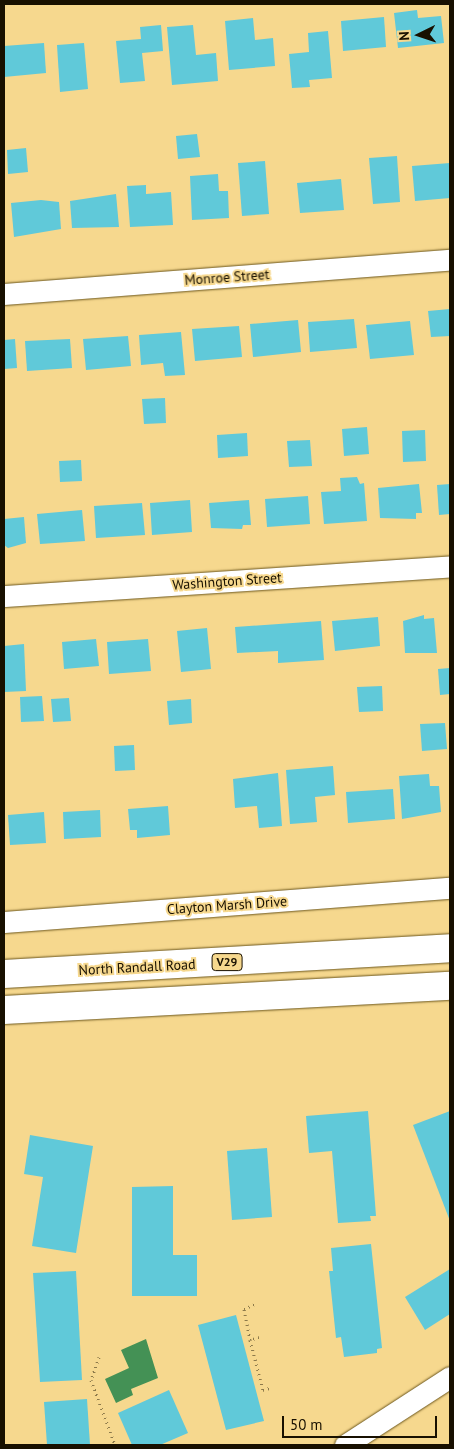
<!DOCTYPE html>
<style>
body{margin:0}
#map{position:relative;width:454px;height:1449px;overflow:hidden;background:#f6d88e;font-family:"PT Sans",sans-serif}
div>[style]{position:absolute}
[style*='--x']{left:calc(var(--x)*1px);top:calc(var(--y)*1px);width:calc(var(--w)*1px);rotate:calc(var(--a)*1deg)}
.water>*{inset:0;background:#449155}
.building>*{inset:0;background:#60c9d9}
.path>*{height:3px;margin-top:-1.5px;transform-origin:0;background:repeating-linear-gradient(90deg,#8c794a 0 1px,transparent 0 5px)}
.roads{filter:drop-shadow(0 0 1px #6c571e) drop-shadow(0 0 1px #6c571e)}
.street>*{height:21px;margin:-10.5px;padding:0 10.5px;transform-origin:10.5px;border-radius:10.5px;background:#fff}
.primary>*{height:28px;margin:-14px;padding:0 14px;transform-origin:14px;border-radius:14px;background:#fff}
span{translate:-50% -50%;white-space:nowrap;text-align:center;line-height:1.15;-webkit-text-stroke:4px #f6d88e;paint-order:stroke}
.shield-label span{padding:1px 4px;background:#f6d88e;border:1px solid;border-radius:4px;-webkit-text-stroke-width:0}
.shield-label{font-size:12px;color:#181000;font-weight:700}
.street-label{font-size:14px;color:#181000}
.frame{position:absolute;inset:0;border:5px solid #181000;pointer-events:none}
.north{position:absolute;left:394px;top:10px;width:50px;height:50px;-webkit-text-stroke:4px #f6d88e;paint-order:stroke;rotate:266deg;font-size:14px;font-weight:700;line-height:20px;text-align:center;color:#181000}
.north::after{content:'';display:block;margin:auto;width:18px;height:22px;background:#181000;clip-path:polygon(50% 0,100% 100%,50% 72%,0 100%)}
.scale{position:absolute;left:282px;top:1416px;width:155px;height:22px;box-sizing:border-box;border:2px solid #181000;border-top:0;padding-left:6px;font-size:15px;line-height:18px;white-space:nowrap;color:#181000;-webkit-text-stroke:4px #f6d88e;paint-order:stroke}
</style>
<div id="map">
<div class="water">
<div style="clip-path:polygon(146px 1339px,158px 1378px,131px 1389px,133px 1395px,116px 1403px,105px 1379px,129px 1368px,121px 1350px)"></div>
</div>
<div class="building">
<div style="clip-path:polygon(417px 10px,418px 18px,441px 16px,444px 43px,398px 48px,394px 13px)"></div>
<div style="clip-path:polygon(384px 17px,386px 47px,343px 51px,341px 21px)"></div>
<div style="clip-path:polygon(253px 18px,255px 40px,273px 38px,275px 66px,229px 70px,225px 21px)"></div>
<div style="clip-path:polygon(161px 25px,163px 51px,142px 53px,145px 81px,120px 83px,116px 41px,141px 39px,140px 27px)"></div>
<div style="clip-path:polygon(193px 25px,196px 55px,216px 53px,218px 81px,172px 85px,167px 27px)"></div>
<div style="clip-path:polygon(328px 31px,332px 78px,309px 80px,310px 87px,292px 88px,289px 54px,309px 52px,308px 33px)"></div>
<div style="clip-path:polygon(44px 43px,46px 73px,4px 77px,4px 46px)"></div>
<div style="clip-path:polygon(84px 43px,88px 89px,60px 92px,57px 45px)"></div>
<div style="clip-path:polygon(197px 134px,200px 157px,178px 159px,176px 136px)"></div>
<div style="clip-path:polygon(26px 148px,28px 172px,8px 174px,7px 150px)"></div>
<div style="clip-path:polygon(397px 156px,400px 202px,373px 204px,369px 158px)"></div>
<div style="clip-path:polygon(265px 161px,269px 214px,242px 216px,238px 163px)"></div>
<div style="clip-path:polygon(450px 163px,450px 198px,415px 201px,412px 166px)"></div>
<div style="clip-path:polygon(218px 174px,219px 191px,228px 191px,229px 218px,192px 220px,190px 176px)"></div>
<div style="clip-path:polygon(341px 179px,344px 210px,300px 213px,297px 183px)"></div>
<div style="clip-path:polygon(146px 185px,146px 194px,171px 192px,173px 225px,130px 227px,127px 186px)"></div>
<div style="clip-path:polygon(116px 194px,119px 227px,72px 228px,70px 201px)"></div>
<div style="clip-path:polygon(41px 200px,59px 202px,61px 229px,14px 237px,11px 203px)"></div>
<div style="clip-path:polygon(450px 309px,450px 336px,431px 337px,428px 311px)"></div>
<div style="clip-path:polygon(354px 319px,357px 348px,310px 352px,308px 322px)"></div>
<div style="clip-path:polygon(298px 320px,301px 352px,253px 357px,250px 324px)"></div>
<div style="clip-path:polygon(410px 321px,414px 355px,370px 359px,366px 325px)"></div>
<div style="clip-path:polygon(239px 326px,242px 357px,195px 361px,192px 329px)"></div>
<div style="clip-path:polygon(181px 332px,185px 375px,165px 376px,163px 363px,141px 365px,139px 335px)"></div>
<div style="clip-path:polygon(128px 336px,131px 366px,86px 370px,83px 339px)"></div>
<div style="clip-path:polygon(15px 339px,17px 368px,4px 369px,4px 340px)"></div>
<div style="clip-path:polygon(70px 339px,72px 368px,27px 371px,25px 341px)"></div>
<div style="clip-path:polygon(165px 398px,166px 423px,144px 424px,142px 399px)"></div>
<div style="clip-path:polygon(367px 427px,369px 454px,344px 456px,342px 429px)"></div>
<div style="clip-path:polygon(425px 430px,426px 461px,403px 462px,402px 431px)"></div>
<div style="clip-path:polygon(247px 433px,248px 456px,218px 458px,217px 435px)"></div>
<div style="clip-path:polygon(310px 440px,312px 466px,289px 467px,287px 441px)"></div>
<div style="clip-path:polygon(81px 460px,82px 481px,60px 482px,59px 461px)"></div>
<div style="clip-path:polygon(357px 477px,360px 484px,364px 483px,367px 521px,324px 524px,321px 492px,341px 491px,340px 478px)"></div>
<div style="clip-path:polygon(419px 484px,422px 513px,416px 513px,416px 519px,380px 518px,378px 488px)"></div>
<div style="clip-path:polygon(450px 484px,450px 514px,439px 515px,437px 485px)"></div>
<div style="clip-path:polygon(308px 496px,310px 524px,267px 527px,265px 499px)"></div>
<div style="clip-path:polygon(190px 500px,192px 532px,152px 535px,150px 503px)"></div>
<div style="clip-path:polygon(249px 500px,251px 525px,243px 525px,242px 529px,211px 528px,209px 503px)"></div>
<div style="clip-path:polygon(142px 503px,145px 535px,96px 538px,94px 506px)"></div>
<div style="clip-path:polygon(82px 510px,85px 541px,40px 544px,37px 514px)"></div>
<div style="clip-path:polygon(24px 517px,26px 543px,8px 548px,4px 545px,4px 519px)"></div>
<div style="clip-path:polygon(424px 615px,424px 619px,434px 618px,437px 653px,405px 653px,403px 621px)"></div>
<div style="clip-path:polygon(378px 617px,380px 646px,335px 651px,332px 621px)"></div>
<div style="clip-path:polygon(321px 621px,324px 660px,278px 663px,278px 651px,237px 653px,235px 627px)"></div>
<div style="clip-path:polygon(207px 628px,211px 669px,181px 672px,177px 631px)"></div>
<div style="clip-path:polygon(96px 639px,99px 666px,64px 669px,62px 642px)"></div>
<div style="clip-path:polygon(148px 639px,151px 671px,109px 674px,107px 642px)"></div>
<div style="clip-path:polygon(24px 644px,26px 691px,4px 692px,4px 646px)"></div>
<div style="clip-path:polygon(450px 668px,450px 694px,440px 695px,438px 669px)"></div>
<div style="clip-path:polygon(382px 686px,383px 711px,359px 712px,357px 687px)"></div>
<div style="clip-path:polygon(42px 696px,44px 721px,21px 722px,20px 697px)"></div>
<div style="clip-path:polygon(69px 698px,71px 721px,53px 722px,51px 699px)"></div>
<div style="clip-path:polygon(191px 699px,192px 723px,169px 725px,167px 701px)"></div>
<div style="clip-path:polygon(445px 723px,447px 749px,422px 751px,420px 724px)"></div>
<div style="clip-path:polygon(134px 745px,135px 770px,115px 771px,114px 746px)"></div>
<div style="clip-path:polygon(333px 766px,335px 795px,315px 797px,317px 822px,290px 824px,286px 770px)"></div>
<div style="clip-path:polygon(278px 773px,282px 826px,259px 828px,257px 806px,235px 808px,233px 779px)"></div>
<div style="clip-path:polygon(429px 774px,430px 786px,439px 786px,441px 812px,402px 819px,399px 776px)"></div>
<div style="clip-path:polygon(393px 789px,395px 819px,348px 823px,346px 792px)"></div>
<div style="clip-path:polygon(168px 806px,170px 835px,137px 838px,137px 830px,130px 830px,128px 809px)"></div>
<div style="clip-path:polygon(100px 810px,101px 837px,64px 839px,63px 812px)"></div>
<div style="clip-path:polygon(44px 812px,46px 843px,10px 845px,8px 815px)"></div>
<div style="clip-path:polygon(368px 1111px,376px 1216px,370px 1216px,371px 1221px,338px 1223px,332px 1151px,309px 1153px,306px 1116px)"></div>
<div style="clip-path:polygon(450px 1111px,450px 1221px,413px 1125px)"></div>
<div style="clip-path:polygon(30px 1135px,93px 1146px,76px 1253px,32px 1246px,43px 1177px,24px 1174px)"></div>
<div style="clip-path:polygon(267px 1148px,272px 1217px,232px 1220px,227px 1151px)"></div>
<div style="clip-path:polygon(173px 1186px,173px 1255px,197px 1255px,197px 1296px,132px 1296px,132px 1187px)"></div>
<div style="clip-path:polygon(371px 1244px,382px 1348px,377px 1349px,377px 1353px,344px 1357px,341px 1337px,336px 1338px,329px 1271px,333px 1271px,331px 1248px)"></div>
<div style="clip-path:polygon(450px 1269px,450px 1314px,425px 1330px,405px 1297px)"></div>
<div style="clip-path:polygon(76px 1271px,82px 1380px,40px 1382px,33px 1273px)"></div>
<div style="clip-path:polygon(236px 1315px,264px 1421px,226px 1430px,198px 1325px)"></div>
<div style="clip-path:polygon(169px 1390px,188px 1433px,160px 1445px,132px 1445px,118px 1413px)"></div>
<div style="clip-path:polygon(87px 1399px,90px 1445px,47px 1445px,44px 1402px)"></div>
</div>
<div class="path">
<div style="--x:259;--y:1337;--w:9;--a:162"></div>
<div style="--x:250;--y:1340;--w:52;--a:75.4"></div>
<div style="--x:263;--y:1390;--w:9;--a:-18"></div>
<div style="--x:250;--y:1340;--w:32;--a:-101"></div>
<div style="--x:244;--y:1309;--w:14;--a:-25"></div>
<div style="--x:99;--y:1357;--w:24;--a:109"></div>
<div style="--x:91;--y:1380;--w:69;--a:69.7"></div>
</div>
<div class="roads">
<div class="street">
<div style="--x:4;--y:294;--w:447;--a:-4.4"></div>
<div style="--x:4;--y:596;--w:447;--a:-3.8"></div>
<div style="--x:4;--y:922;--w:447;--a:-4.4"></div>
<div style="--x:345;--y:1445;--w:125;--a:-32.9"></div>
</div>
<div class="primary">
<div style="--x:4;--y:974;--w:447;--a:-3.3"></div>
<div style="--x:4;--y:1010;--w:447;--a:-3.1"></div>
</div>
</div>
<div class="shield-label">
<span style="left:227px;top:962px">V29</span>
</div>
<div class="street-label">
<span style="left:227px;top:277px;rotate:-4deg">Monroe Street</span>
<span style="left:227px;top:581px;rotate:-4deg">Washington Street</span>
<span style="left:227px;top:905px;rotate:-4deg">Clayton Marsh Drive</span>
<span style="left:137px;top:967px;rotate:-3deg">North Randall Road</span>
</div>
<div class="frame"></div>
<div class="north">N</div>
<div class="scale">50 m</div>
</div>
